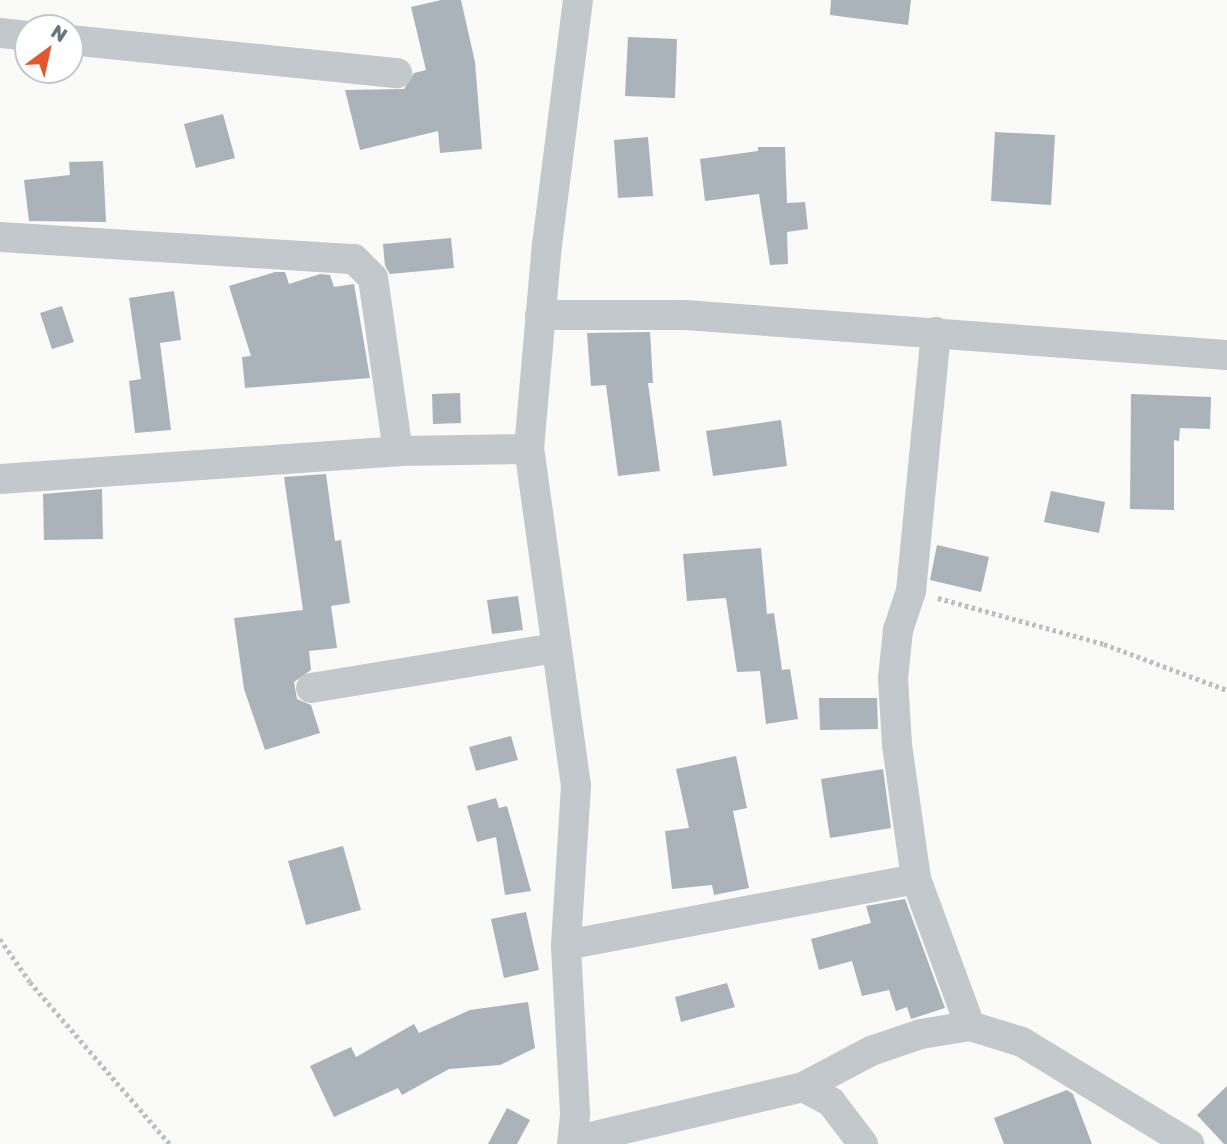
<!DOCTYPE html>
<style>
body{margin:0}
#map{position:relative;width:1227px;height:1144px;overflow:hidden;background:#fafaf8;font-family:"Golos Text",sans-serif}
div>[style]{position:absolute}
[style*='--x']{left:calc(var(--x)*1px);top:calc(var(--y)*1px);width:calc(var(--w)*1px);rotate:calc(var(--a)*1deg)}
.building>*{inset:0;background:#aab3b9}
.path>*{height:4.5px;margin-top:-2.25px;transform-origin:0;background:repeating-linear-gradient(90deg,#bbbfc2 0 3.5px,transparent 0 7px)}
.minor>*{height:30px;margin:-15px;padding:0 15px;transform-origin:15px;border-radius:15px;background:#c3c8cc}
span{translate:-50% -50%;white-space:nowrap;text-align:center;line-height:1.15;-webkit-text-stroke:7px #fff;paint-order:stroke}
.north{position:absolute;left:14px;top:14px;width:70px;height:70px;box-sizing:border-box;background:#fff;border:2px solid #c1c8cd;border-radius:50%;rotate:33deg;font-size:19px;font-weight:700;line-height:28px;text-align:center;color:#657683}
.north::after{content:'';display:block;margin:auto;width:24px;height:32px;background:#e4572e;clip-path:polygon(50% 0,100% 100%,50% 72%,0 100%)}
</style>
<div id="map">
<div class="building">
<div style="clip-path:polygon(441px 0,461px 0,475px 62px,482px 149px,440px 153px,438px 131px,360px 150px,345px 90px,404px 89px,414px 73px,426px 70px,411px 7px)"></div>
<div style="clip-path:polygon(831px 0,911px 0,908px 25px,830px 15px)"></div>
<div style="clip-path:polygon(628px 37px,677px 39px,675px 98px,625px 96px)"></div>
<div style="clip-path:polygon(223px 114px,235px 158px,196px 168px,184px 124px)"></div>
<div style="clip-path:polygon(995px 132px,1055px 135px,1051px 205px,991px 201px)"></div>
<div style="clip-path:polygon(648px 137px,653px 196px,618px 198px,614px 140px)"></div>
<div style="clip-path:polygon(758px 147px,785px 147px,787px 203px,805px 202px,808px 229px,787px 232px,788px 264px,770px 265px,759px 194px,705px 201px,700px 159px,758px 151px)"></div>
<div style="clip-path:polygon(103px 161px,106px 222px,29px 221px,24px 180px,70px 175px,69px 162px)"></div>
<div style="clip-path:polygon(451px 238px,454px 268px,390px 274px,385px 266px,383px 244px)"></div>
<div style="clip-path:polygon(275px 272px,285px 272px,289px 284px,320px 274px,330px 275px,334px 287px,354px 284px,370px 378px,245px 388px,242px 357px,251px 356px,229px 286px)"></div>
<div style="clip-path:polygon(174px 291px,181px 340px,160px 343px,171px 430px,135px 433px,129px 381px,141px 379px,129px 298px)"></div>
<div style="clip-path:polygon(62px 306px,74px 342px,52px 349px,40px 313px)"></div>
<div style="clip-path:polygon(650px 332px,653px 383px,648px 383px,660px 471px,618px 476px,606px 385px,591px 386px,587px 333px)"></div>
<div style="clip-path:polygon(460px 393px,461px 423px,433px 424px,432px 394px)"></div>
<div style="clip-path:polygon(1131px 394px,1211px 397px,1210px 429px,1180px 428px,1179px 441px,1174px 440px,1174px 510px,1130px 509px)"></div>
<div style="clip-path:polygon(781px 420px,787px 466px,713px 476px,706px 431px)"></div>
<div style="clip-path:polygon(326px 474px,335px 541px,341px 540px,350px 603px,331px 606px,337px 648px,309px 651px,311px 670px,294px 682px,297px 699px,311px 705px,320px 733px,265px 750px,244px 689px,234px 618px,303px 610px,284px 477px)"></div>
<div style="clip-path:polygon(102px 489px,103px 539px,44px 540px,43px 494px)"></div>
<div style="clip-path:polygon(1051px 491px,1105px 502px,1099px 533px,1044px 522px)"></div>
<div style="clip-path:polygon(937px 545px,989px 557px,981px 592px,930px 580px)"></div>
<div style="clip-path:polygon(761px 548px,767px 614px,774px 613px,782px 670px,790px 669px,798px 719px,766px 724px,760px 671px,737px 672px,726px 598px,687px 601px,683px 554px)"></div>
<div style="clip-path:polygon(518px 596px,523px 630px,492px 634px,487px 600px)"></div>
<div style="clip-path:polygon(819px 698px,877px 698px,878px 729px,820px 730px)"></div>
<div style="clip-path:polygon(511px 736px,518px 760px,476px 771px,469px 747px)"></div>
<div style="clip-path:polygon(736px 756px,747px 808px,733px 811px,749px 888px,714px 895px,712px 885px,672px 889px,665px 831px,689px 828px,676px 769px)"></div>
<div style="clip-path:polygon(883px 769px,891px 828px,830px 838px,821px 779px)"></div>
<div style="clip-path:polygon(496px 798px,499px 808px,507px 806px,531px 891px,505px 895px,496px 837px,477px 842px,467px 806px)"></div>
<div style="clip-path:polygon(343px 846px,361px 910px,306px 925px,288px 861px)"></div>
<div style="clip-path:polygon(905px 899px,945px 1008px,911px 1019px,907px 1007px,896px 1011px,889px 990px,862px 996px,852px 961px,819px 970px,811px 939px,871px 923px,866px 906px)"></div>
<div style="clip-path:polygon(526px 912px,539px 970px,504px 978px,491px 919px)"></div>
<div style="clip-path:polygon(727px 983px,735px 1007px,681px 1022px,675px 997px)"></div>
<div style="clip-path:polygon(528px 1002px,535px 1048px,500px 1065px,449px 1069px,402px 1095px,398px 1088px,334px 1117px,310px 1066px,351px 1047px,356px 1057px,414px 1024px,419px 1033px,470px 1010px)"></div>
<div style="clip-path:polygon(1227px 1086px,1227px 1144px,1224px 1144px,1197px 1115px)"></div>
<div style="clip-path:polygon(1067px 1090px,1073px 1094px,1092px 1144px,1004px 1144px,994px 1118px)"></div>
<div style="clip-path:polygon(507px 1108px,530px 1120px,517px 1144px,488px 1144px)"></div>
</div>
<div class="path">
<div style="--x:938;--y:598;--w:172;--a:15.5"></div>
<div style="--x:1104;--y:644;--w:131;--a:20.5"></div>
<div style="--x:0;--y:939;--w:52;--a:55.1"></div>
<div style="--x:30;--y:982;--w:214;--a:49.2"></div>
</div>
<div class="minor">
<div style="--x:0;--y:33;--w:28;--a:6"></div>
<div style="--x:70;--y:40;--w:329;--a:5.8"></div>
<div style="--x:0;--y:237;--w:355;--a:3.6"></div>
<div style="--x:354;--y:259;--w:27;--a:45"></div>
<div style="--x:373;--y:278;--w:175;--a:81.8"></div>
<div style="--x:540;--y:315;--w:145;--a:0"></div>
<div style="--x:685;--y:315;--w:543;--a:4.22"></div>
<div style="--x:936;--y:332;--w:260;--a:95.5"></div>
<div style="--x:911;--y:591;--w:41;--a:108.4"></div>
<div style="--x:898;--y:630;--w:48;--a:95.9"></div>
<div style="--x:893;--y:678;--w:67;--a:86.6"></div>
<div style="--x:897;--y:745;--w:135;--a:81.9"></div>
<div style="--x:916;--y:879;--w:157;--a:69.8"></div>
<div style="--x:0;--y:479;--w:399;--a:-4"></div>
<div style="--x:398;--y:451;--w:131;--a:-0.9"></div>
<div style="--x:311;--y:688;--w:246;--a:-9.3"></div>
<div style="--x:566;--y:945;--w:356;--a:-10.7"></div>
<div style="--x:803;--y:1087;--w:77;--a:-27.9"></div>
<div style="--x:871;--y:1051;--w:53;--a:-18.8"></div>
<div style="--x:921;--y:1034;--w:50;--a:-9.3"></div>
<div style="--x:970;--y:1026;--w:54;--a:17.1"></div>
<div style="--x:1022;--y:1042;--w:196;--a:31.4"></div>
<div style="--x:573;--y:1141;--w:236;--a:-13.2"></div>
<div style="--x:803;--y:1087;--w:32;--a:28"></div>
<div style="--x:831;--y:1102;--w:53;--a:52.7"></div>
<div style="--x:572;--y:1144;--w:31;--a:-84"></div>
<div style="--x:575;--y:1113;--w:168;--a:-93.1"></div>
<div style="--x:566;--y:945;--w:159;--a:-86.4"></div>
<div style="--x:576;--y:786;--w:340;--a:-97.9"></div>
<div style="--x:529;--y:449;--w:205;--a:-85"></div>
<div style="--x:547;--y:245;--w:247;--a:-82.8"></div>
</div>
<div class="north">N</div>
</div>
